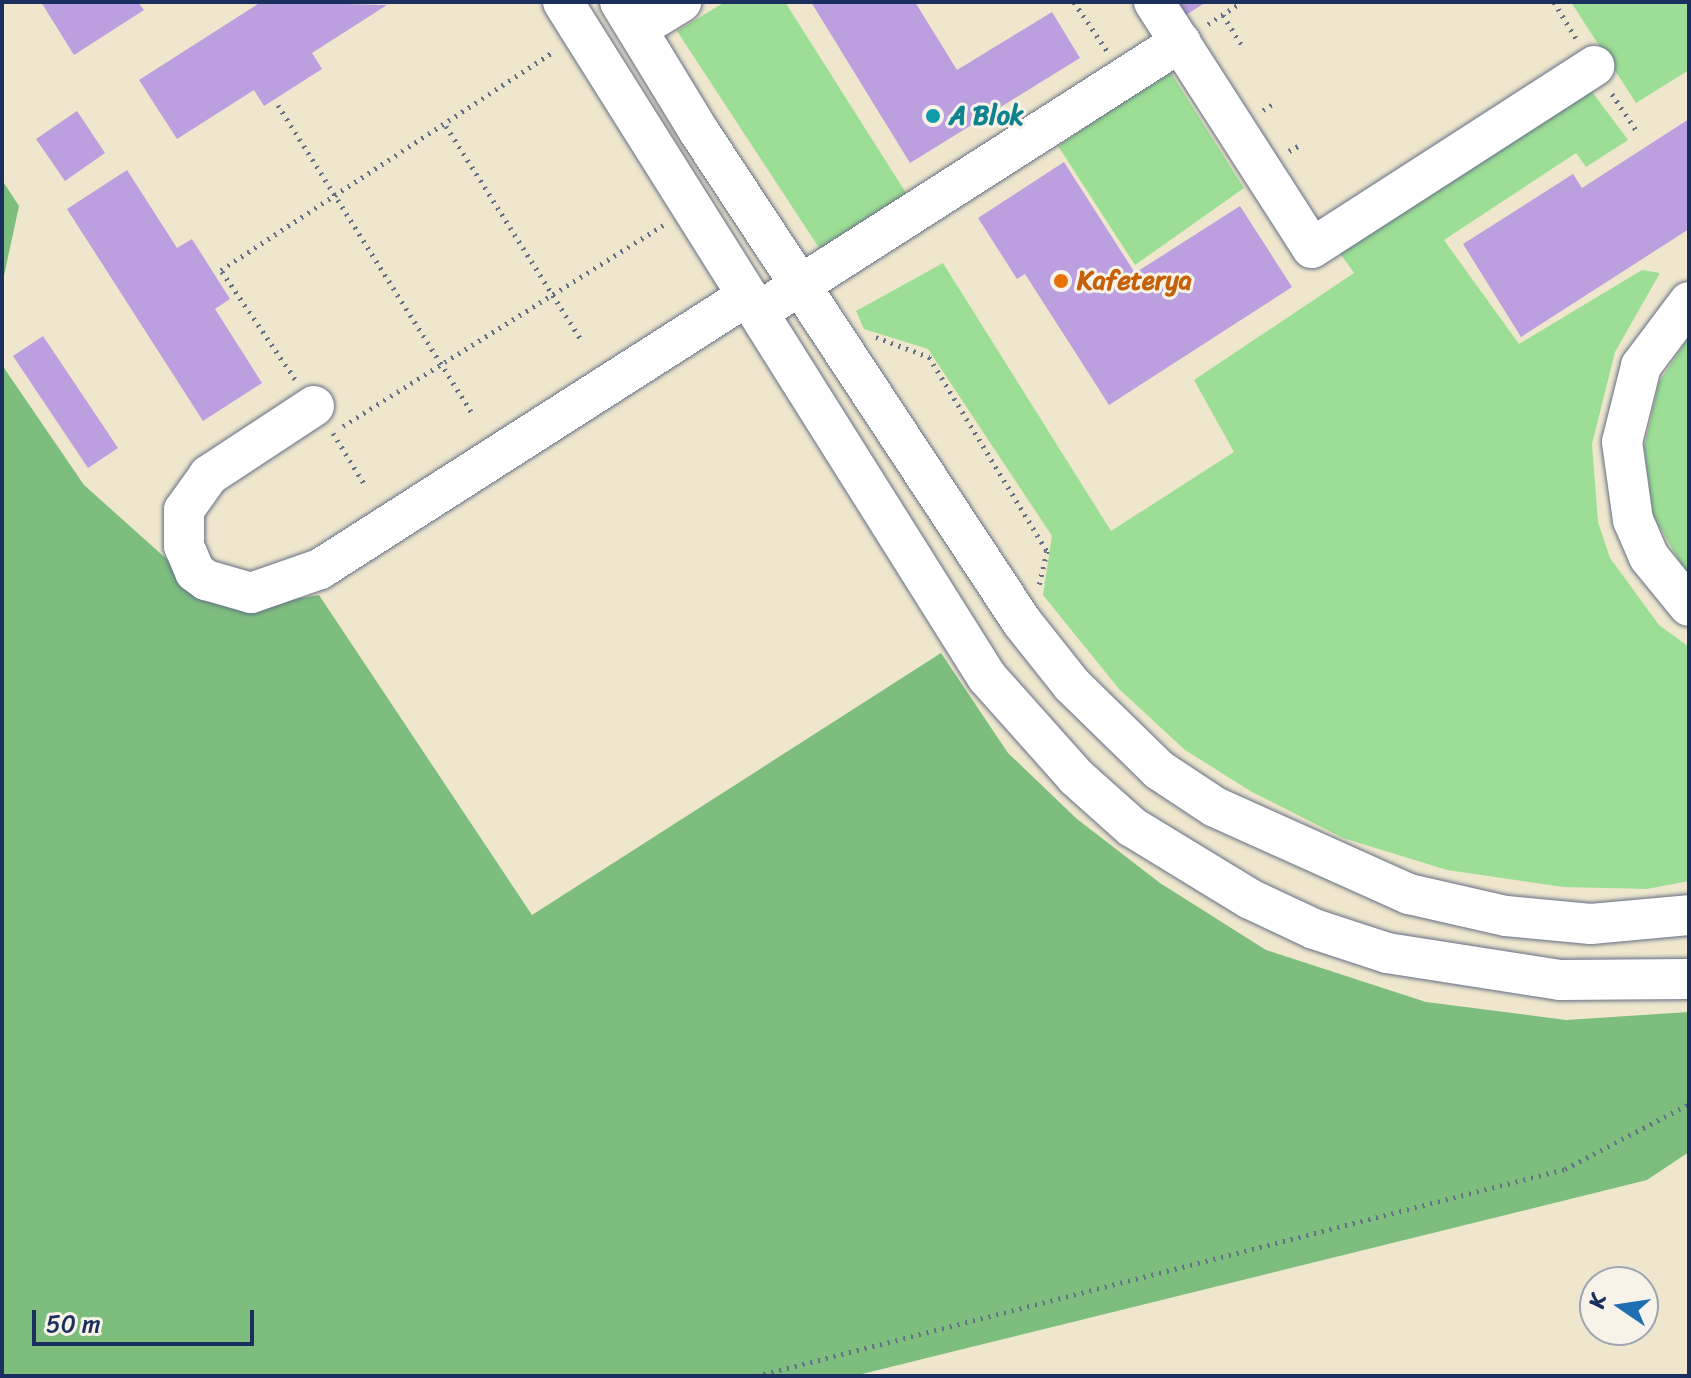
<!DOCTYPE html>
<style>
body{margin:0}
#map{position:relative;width:1691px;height:1378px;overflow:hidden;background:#efe7cd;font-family:Sriracha,sans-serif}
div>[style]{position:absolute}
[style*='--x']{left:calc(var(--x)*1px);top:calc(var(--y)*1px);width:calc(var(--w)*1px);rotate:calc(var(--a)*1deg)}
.green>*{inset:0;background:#9cde95}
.forest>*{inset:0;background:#7dbd7e}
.building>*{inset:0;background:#bc9fde}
.path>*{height:5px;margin-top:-2.5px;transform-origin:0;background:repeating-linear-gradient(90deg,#656f85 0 2px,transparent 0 8px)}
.roads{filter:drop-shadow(0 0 2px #656f85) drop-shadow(0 0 2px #656f85)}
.minor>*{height:40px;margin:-20px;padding:0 20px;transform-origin:20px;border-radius:20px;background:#fff}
.dots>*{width:22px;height:22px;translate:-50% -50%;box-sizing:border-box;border:4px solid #f7f3e8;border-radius:50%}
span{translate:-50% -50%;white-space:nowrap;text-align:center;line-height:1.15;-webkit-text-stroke:6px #f7f3e8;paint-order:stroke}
.culture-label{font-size:26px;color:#0d838f;font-weight:700}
.left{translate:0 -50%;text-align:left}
.food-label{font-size:26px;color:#c56008;font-weight:700}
.frame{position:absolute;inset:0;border:4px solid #1b2f5e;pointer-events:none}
.north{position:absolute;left:1579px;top:1266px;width:80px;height:80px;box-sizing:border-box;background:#f7f3e8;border:2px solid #9fa5b1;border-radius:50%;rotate:283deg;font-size:22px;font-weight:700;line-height:32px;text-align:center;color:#1b2f5e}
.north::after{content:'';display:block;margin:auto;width:28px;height:36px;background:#1f6fb2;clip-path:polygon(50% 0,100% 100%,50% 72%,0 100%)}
.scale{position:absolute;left:32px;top:1310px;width:222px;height:36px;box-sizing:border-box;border:4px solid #1b2f5e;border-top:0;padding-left:10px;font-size:24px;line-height:28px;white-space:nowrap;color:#1b2f5e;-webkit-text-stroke:6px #f7f3e8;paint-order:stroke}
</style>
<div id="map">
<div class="green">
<div style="clip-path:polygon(725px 2px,785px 2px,908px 196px,821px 251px,677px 31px)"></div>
<div style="clip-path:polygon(1571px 2px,1689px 2px,1689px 70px,1636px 103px)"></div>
<div style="clip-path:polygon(1169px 70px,1244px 188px,1135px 265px,1058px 146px)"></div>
<div style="clip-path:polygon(1587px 85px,1628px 140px,1586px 167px,1576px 153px,1444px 240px,1519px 344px,1642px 270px,1660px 273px,1615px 352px,1592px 444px,1598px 522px,1610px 558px,1659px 625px,1689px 647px,1689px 881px,1647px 889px,1563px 887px,1447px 870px,1343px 838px,1252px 792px,1185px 750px,1119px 689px,1043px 595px,1052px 536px,928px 349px,864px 329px,856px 311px,943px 263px,1111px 531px,1234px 452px,1194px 380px,1354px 273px,1335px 246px)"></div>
<div style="clip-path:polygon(1689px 337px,1689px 578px,1653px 515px,1644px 448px,1659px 382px)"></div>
</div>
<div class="forest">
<div style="clip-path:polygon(2px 180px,19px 206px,2px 285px)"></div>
<div style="clip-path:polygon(2px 365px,84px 485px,199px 588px,245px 607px,319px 595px,532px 915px,941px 653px,1008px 753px,1077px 819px,1160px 883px,1266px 950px,1426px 1002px,1566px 1020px,1689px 1012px,1689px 1152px,1647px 1180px,854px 1376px,2px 1376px)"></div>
</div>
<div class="building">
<div style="clip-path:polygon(41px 2px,138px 2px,144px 10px,74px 55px)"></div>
<div style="clip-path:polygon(261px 2px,387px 5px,312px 53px,322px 69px,264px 106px,254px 90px,177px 139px,139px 80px)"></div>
<div style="clip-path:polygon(811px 2px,915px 2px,957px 70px,1052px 12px,1080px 58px,910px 163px)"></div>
<div style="clip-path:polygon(1173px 2px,1206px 2px,1183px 17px)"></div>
<div style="clip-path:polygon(77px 111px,105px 153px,65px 181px,36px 139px)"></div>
<div style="clip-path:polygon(1689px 119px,1689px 229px,1521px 337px,1463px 244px,1573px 174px,1582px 188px)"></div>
<div style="clip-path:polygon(1064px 162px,1135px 273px,1240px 206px,1292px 287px,1109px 405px,1025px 274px,1017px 279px,978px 218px)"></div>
<div style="clip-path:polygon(127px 170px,177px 248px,192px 239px,230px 299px,215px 309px,262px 383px,203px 421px,67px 209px)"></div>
<div style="clip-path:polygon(43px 336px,118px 448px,88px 468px,13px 356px)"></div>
</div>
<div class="path">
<div style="--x:1074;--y:2;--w:59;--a:56"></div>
<div style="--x:1305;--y:2;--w:1;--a:90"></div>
<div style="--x:1554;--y:2;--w:42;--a:58.6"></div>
<div style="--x:1223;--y:15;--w:38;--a:58"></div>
<div style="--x:1208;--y:24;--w:40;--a:-32.9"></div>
<div style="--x:1612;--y:94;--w:43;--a:56.3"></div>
<div style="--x:278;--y:105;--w:363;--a:57.8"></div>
<div style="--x:1263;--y:110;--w:13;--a:-32"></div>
<div style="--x:446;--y:126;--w:251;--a:57.7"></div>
<div style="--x:1289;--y:151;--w:13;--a:-29"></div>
<div style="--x:876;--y:337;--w:57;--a:20.7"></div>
<div style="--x:929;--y:357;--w:227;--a:58.7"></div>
<div style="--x:1047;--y:551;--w:35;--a:103"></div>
<div style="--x:295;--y:379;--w:132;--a:-124.2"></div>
<div style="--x:221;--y:270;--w:399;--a:-33.3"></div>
<div style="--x:343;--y:426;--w:378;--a:-32.1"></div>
<div style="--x:333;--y:433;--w:61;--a:58.4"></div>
<div style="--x:756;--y:1376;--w:835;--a:-14.35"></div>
<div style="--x:1565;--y:1169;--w:140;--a:-27.7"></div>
</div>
<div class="roads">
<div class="minor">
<div style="--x:563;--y:2;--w:797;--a:57.87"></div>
<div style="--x:987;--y:677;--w:134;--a:48.3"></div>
<div style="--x:1076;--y:777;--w:75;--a:41.8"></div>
<div style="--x:1132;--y:827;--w:138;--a:31.4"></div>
<div style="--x:1250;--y:899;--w:71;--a:25.1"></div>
<div style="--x:1314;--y:929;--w:77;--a:18.2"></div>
<div style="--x:1387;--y:953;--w:175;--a:8.9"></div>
<div style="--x:1560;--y:980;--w:129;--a:-0.4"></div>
<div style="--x:620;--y:2;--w:153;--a:58.6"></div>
<div style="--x:700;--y:133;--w:585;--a:56.64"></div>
<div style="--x:1022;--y:622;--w:80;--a:51.6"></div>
<div style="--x:1072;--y:685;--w:122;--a:44.3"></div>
<div style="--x:1159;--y:770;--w:67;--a:33.5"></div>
<div style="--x:1215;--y:807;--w:213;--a:24.2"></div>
<div style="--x:1409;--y:894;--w:99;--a:12.8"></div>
<div style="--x:1506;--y:916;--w:85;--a:5.4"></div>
<div style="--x:1591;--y:924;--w:98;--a:-5.2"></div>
<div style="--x:1154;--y:2;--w:292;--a:57.3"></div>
<div style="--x:1312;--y:248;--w:336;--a:-32.8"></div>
<div style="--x:637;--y:29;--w:52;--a:-31.5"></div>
<div style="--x:777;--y:300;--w:479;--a:-32.6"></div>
<div style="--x:1689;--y:302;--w:80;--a:126.9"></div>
<div style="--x:1641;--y:366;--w:78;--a:104"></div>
<div style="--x:1622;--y:442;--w:79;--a:82"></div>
<div style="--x:1633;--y:520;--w:40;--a:66.6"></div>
<div style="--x:1649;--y:557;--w:63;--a:50.8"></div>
<div style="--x:314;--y:406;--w:126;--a:146.7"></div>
<div style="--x:209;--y:475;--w:43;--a:125.5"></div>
<div style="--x:184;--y:510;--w:36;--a:90"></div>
<div style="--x:184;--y:546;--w:28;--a:67"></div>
<div style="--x:195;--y:572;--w:14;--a:36"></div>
<div style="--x:206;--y:580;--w:47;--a:16.1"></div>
<div style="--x:251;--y:593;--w:73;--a:-19.2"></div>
<div style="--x:320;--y:569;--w:507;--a:-32.59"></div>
</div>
</div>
<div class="dots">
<div style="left:933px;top:116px;background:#0f9aa8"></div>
<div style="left:1061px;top:281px;background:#e8710a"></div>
</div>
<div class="culture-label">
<span class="left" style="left:949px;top:116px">A Blok</span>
</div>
<div class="food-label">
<span class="left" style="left:1077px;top:281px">Kafeterya</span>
</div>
<div class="frame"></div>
<div class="north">K</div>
<div class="scale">50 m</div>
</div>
